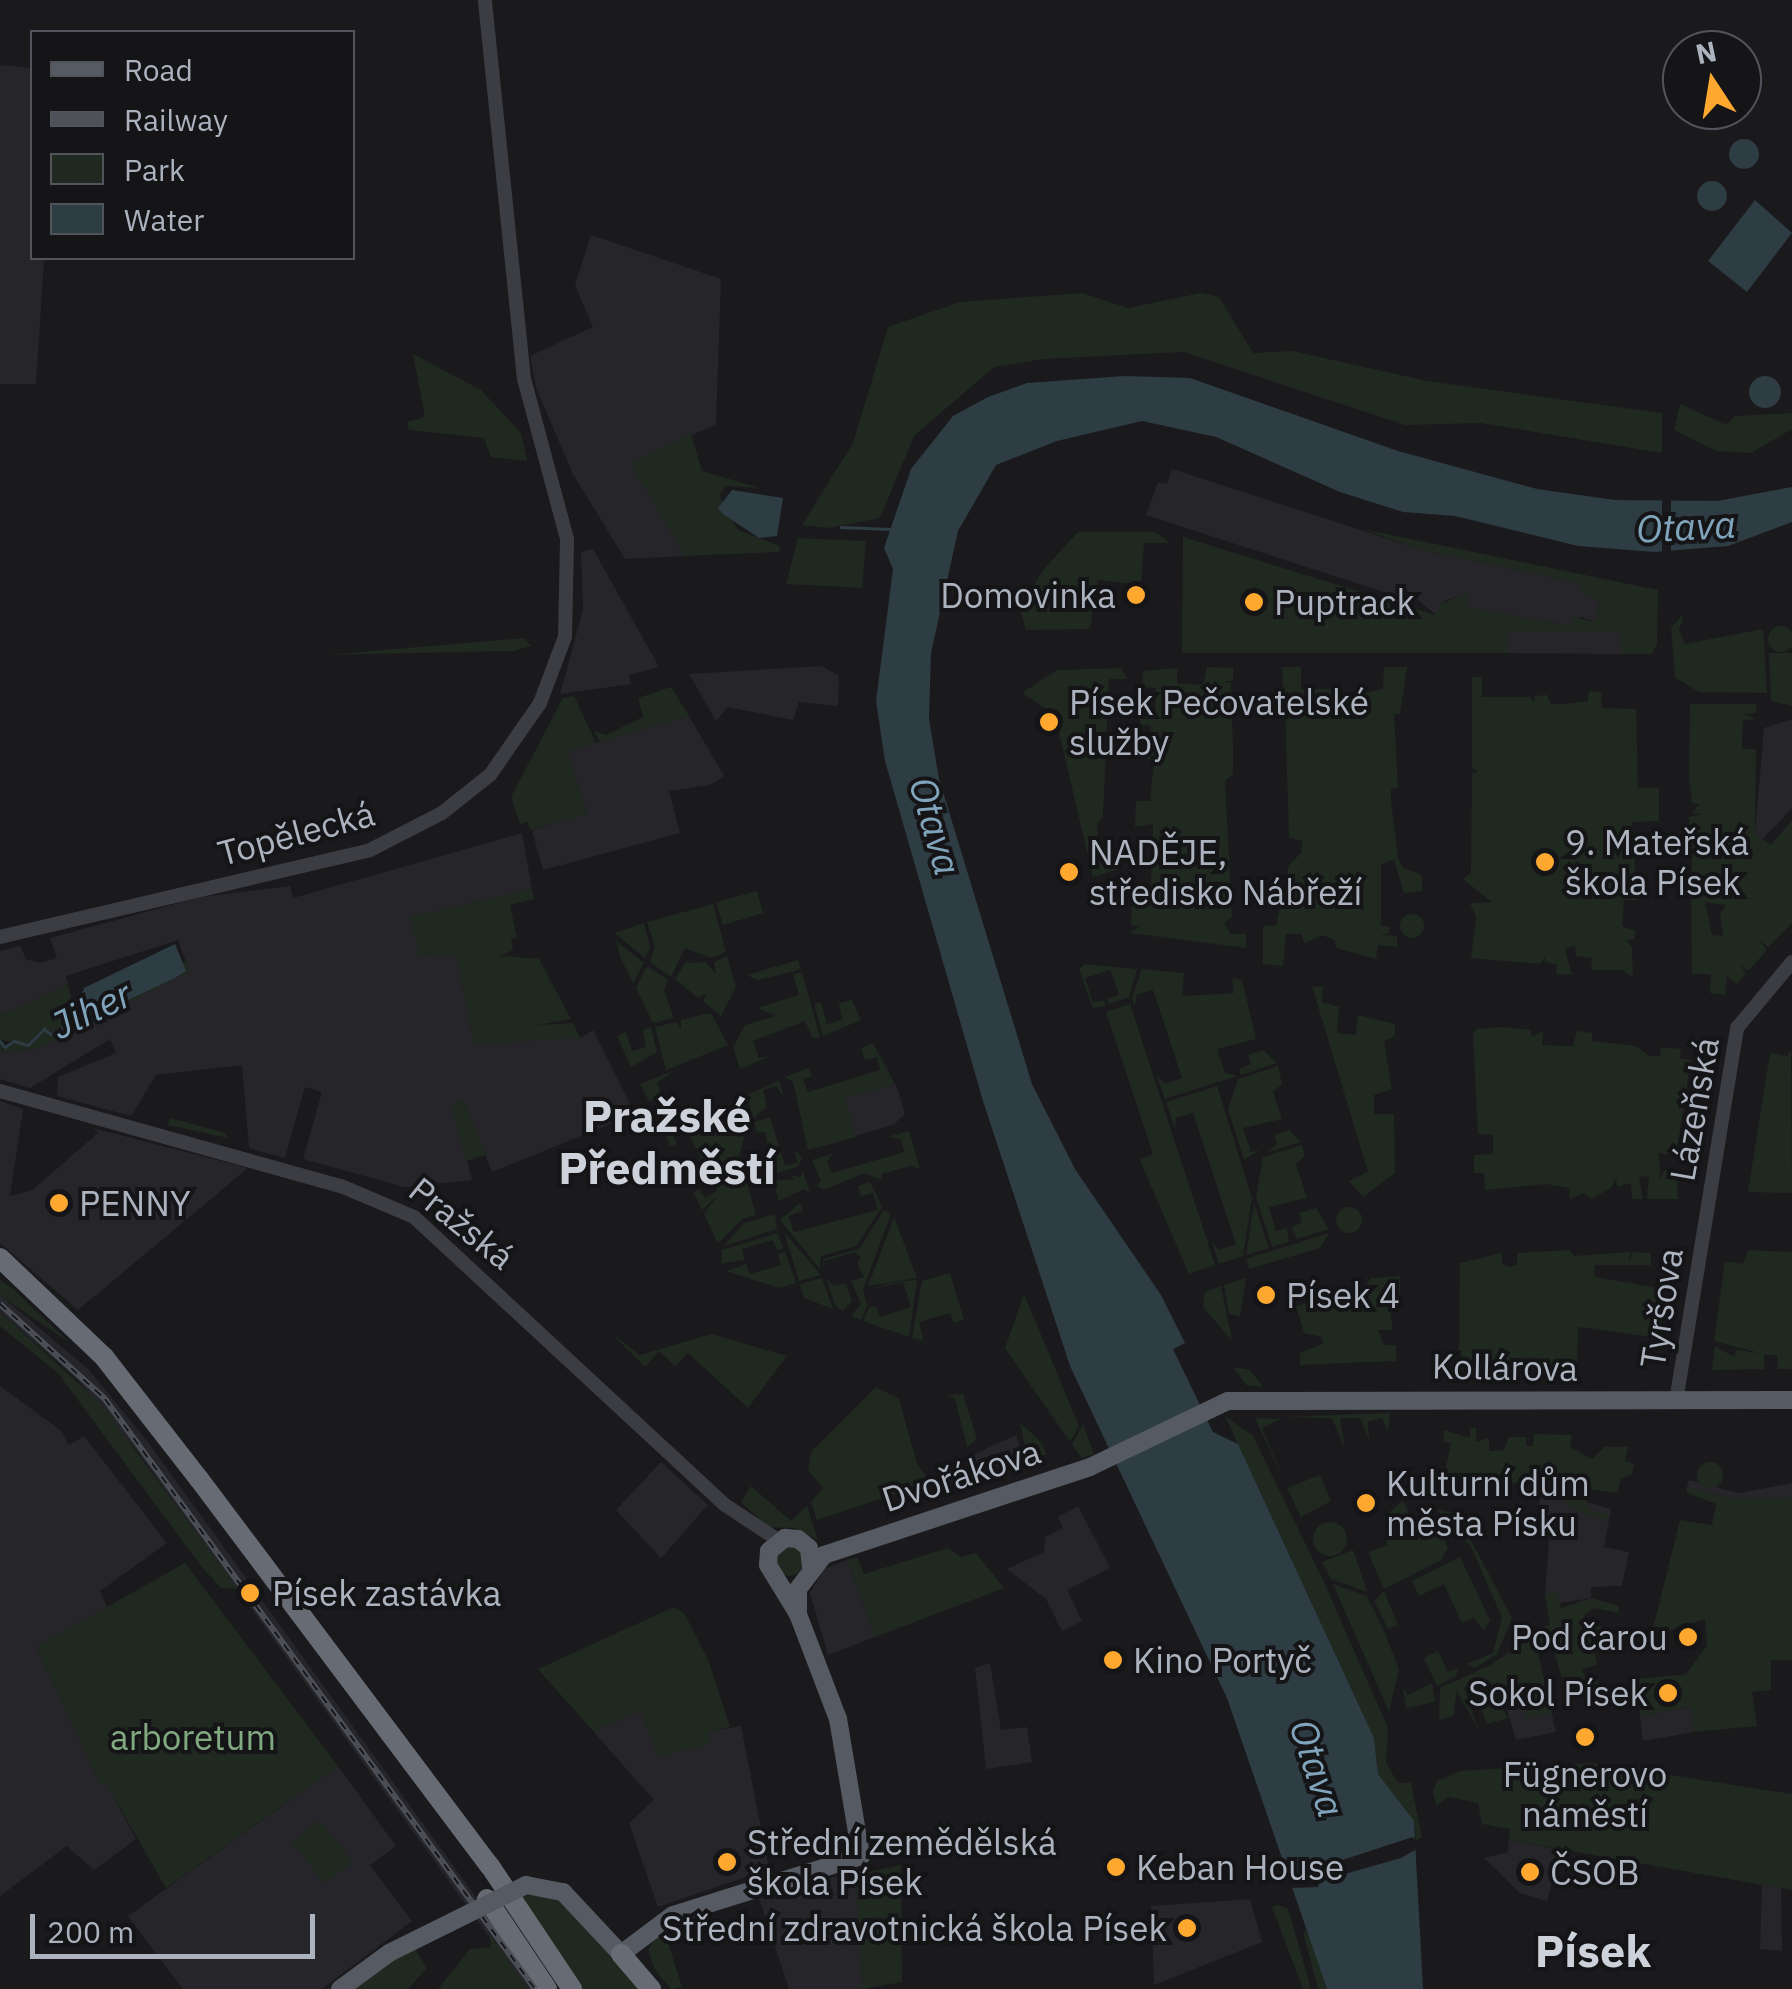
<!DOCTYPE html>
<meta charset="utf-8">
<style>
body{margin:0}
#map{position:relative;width:1792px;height:1989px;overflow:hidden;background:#1a1a1d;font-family:"IBM Plex Sans",sans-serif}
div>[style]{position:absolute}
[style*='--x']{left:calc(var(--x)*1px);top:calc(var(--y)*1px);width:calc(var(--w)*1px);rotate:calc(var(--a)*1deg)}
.built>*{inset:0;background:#26262a}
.green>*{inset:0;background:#1f2920}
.round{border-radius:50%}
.water>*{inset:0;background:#2e3c43}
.pier>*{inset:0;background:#1a1a1d}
.stream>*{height:2.5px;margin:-1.25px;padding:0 1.25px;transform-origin:1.25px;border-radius:1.25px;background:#2e3c43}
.minor>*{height:14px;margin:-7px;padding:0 7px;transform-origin:7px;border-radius:7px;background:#3b3d42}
.major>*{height:18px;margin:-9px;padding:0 9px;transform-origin:9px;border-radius:9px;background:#565a62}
.highway>*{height:20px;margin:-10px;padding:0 10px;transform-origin:10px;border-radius:10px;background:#666b74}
.rail>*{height:6px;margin-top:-3px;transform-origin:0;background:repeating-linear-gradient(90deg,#151518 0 8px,#4e5158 0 16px);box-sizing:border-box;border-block:2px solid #4e5158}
.major-bridge>*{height:18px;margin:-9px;padding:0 9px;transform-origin:9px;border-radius:9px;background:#565a62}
.dots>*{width:28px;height:28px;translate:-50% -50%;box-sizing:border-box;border:5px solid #151518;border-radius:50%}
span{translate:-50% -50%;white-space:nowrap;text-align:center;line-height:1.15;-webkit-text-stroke:8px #151518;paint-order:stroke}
.poi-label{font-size:35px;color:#acb3be}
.right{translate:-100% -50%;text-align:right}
.left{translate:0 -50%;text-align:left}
.street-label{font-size:35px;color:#acb3be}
.park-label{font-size:35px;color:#82aa81}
.water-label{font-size:38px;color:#80a4bb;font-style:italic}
.district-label{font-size:45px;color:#cdd1d9;font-weight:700}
.legend{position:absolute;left:30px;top:30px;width:325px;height:230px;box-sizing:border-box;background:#151518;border:2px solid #51545a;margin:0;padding:12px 18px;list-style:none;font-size:30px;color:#acb3be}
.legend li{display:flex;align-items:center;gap:20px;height:50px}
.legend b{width:50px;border:2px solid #51545a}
.north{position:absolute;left:1662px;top:30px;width:100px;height:100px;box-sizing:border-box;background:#151518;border:2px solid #51545a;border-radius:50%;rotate:348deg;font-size:28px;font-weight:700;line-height:40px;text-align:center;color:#acb3be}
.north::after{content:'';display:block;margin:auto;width:35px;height:45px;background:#ffa830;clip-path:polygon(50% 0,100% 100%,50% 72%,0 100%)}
.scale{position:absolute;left:30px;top:1914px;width:285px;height:45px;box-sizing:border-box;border:5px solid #acb3be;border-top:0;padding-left:12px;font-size:30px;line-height:35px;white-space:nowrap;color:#acb3be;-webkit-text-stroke:8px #151518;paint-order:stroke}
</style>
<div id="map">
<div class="built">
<div style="clip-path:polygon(0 65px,32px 68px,32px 258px,44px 259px,36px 384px,0 384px)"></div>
<div style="clip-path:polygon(591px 235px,721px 279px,716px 424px,631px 463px,685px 556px,625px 559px,573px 474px,536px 388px,530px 356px,593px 327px,575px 285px)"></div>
<div style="clip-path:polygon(1172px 469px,1426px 551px,1581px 583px,1599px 600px,1596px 622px,1580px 617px,1572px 626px,1466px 607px,1461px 595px,1444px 601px,1436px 615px,1402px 586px,1397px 594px,1387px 593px,1146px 515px,1158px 482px,1167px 484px)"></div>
<div style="clip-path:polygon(593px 549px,659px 667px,629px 675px,631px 684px,560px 694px,583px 610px,581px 552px)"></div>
<div style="clip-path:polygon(1508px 632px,1622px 632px,1622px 654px,1508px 653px)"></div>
<div style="clip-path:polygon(822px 666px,839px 676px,838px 706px,799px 702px,793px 720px,728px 707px,716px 721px,689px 674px)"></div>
<div style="clip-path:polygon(689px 716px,724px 776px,710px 785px,669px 791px,680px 833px,543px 870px,532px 830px,587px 813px,567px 751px)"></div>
<div style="clip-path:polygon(1792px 719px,1792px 808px,1760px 842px,1755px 834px,1764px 728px)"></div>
<div style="clip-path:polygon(522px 833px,532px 889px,411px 917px,419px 955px,456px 953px,474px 1043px,580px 1038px,593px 1030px,635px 1114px,492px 1172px,464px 1101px,452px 1104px,472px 1180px,404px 1187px,303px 1159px,322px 1092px,305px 1087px,285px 1158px,249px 1148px,242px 1065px,156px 1075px,131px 1116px,57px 1096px,58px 1077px,116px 1053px,110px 1039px,30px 1088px,0 1079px,0 1053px,39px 1048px,189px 970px,178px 940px,66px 976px,68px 984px,0 1016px,0 951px,20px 946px,26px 959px,40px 963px,57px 958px,50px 938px,201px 897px,290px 886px,293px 898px)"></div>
<div style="clip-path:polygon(896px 1084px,905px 1114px,893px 1125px,855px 1136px,844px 1098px)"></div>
<div style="clip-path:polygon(0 1101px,23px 1109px,10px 1196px,32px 1190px,98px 1133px,93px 1128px,248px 1168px,78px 1310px,0 1243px)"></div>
<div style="clip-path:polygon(0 1295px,88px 1369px,148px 1442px,542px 1989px,527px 1989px,137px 1451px,77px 1379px,0 1312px)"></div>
<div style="clip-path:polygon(0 1386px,60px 1430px,69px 1445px,84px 1436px,167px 1543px,100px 1591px,107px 1607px,36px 1647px,100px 1784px,106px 1782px,136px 1839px,94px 1870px,67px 1846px,0 1896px)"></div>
<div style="clip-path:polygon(1016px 1435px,1025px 1461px,971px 1473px,966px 1458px)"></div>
<div style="clip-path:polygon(661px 1462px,708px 1505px,661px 1558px,616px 1510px)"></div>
<div style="clip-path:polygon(1689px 1480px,1739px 1493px,1792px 1483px,1792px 1499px,1734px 1499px,1687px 1487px)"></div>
<div style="clip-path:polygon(1561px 1481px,1564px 1496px,1611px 1509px,1604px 1547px,1629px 1552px,1622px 1586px,1591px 1587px,1591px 1598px,1560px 1603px,1557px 1592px,1545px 1594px,1549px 1540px,1537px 1539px,1540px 1482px)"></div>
<div style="clip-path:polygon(1078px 1506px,1110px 1568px,1067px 1590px,1082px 1621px,1062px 1631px,1046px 1599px,1007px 1569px,1044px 1552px,1045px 1537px,1063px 1528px,1058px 1517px)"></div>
<div style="clip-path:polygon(847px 1560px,875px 1637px,828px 1655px,810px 1593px,824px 1569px)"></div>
<div style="clip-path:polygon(1532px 1627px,1556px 1732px,1516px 1740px,1493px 1663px,1530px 1639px)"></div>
<div style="clip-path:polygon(990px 1663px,1001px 1730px,1027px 1727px,1032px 1762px,986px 1769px,975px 1668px)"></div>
<div style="clip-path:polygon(1692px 1707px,1694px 1732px,1643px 1741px,1640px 1716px)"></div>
<div style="clip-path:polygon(641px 1711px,658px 1756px,711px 1743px,707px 1732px,741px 1726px,769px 1869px,658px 1907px,629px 1823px,654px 1800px,593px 1731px)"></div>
<div style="clip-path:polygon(338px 1766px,396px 1846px,370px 1865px,412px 1921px,322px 1989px,183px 1989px,128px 1916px)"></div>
<div style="clip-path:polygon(1509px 1840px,1561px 1850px,1547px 1901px,1520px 1893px,1484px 1858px,1508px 1852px)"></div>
<div style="clip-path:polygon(855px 1872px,863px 1989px,789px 1989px,758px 1895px)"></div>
<div style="clip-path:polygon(1762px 1881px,1781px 1887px,1782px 1951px,1760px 1949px)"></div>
<div style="clip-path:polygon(1250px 1899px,1262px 1942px,1154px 1985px,1151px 1906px)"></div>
</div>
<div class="green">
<div style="clip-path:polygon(1082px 293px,1128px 308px,1201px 293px,1219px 297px,1253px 353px,1292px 351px,1427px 381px,1662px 413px,1662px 453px,1481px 423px,1405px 425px,1184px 352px,1044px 359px,994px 367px,914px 436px,880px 518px,828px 528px,802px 525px,853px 443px,888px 327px,960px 302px)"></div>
<div style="clip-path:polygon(413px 354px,481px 390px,521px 433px,527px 461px,491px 457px,484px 438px,409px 430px,407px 422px,425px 417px)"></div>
<div style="clip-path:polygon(1680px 404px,1726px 425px,1735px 416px,1792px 413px,1792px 429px,1751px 453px,1716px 451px,1674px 430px)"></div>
<div style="clip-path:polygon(691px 434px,702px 471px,760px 488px,726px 486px,719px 495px,738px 530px,780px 546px,779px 552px,685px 556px,630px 463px)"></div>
<div style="clip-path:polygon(1362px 529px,1658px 590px,1657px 644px,1652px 654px,1622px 654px,1621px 632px,1508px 632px,1508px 653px,1182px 653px,1183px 537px,1435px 615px,1440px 604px,1461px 595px,1467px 595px,1467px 607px,1571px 626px,1573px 617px,1596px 622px,1599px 601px,1580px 593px,1580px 583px,1426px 551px)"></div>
<div style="clip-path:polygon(1078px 532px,1155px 532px,1170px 543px,1144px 543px,1141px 585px,1098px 580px,1090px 629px,1026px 630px,1020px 609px,1043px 570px)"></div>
<div style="clip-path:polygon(798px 538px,866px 541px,862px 588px,786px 584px)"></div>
<div style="clip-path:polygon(1684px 613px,1679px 630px,1685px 644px,1763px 629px,1767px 693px,1699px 692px,1675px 677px,1671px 628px)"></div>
<div class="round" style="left:1768px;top:626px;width:26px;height:26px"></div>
<div style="clip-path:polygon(524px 638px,531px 646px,514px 651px,325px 655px)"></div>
<div style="clip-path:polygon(1769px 653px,1792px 653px,1792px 706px,1771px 701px)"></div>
<div style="clip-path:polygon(1207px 667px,1233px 668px,1233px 681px,1224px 681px,1231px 683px,1233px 748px,1233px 774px,1225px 781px,1232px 917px,1224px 923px,1231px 934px,1246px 934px,1246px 948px,1130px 933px,1140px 926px,1131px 925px,1132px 901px,1147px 902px,1151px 884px,1153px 824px,1135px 827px,1136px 801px,1150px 801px,1154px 760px,1138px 757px,1139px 749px,1152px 750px,1155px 742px,1149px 737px,1151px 726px,1140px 725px,1140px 717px,1155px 717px,1156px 688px,1142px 687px,1143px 671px,1177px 668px,1177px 683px,1203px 685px)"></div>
<div style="clip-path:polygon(1282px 667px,1301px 667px,1301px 689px,1332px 689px,1332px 698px,1342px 698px,1383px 689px,1384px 667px,1407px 667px,1400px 714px,1394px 714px,1398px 788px,1391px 789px,1391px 801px,1398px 858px,1403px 868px,1422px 875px,1422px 891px,1404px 893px,1394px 860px,1381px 864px,1381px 926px,1389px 926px,1389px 933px,1380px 935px,1397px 936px,1397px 947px,1378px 945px,1376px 959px,1336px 948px,1335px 940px,1322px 935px,1304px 944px,1302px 934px,1286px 934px,1283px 966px,1263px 964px,1263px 926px,1276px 925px,1289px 865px,1302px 852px,1302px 841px,1289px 837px,1285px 705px,1292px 704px,1284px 703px)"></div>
<div style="clip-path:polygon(1121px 668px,1128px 679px,1109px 679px,1103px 816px,1097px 824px,1099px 850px,1120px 855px,1119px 869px,1093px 877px,1055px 715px,1022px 693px,1057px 670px)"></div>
<div style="clip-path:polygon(1472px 677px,1482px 677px,1482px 697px,1530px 697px,1534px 703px,1535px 696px,1547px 695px,1551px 704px,1565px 704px,1588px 701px,1589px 691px,1601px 692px,1602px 708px,1636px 709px,1638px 788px,1659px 788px,1659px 821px,1632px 822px,1637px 900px,1624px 900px,1622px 926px,1635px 931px,1635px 939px,1626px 940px,1632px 947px,1633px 978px,1623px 970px,1591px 970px,1592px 958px,1576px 956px,1575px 946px,1565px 949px,1572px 975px,1556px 974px,1557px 964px,1545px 962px,1545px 956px,1540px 964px,1471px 958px,1476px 917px,1470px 903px,1492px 902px,1463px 879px,1471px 873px,1472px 773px,1478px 772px,1472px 767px)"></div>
<div style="clip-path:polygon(671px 687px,689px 716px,600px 742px,594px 731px,606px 735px,643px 717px,638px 698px)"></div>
<div style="clip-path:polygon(574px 696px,596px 743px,568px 752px,587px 814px,530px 830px,528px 822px,520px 824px,511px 797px,563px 698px)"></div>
<div style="clip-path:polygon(evenodd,1690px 704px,1756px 704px,1756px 713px,1743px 714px,1756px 719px,1743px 721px,1742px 739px,1742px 749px,1756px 749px,1755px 834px,1771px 845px,1792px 820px,1792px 923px,1768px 947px,1759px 940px,1767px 950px,1748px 971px,1739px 964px,1746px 973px,1737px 984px,1727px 976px,1725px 995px,1710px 993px,1711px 974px,1692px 974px,1691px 888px,1716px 892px,1715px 885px,1693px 885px,1689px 817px,1703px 814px,1692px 813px,1699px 804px,1692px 803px,1689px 777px,1690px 704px,1705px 902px,1726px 905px,1720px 913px,1723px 936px,1712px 935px,1705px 902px)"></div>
<div style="clip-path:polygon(532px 889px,534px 899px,510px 905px,517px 938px,511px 939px,513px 950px,500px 956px,539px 959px,571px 1019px,537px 1025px,573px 1023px,580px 1038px,474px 1044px,456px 954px,419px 955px,410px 917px)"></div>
<div style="clip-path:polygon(757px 891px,763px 913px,723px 925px,716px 902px)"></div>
<div style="clip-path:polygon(713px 904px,726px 952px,711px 958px,685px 948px,671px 977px,650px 962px,655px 947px,647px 922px)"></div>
<div class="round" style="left:1400px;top:914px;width:24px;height:24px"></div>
<div style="clip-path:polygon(644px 923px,650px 947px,645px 958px,614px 933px)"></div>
<div style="clip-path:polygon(616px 941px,644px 963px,633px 983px,621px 959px)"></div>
<div style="clip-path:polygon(727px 956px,736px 987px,721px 1016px,703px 1001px,707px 993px,698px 998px,675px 979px,685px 963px,705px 962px,716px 974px,714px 962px)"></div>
<div style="clip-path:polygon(798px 960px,801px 969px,792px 972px,757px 980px,747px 975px)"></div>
<div style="clip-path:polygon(186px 961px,190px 971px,81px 1027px,39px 1048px,0 1053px,0 1043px,4px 1050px,16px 1043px,28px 1046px,45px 1031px,51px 1035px)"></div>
<div style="clip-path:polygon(1085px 964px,1137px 969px,1129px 997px,1109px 1004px,1107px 999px,1119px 994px,1110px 970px,1085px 978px,1093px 1003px,1104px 1000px,1105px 1006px,1093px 1008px,1079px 969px)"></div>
<div style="clip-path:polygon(647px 966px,668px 980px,664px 990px,674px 1018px,653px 1023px,636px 988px)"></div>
<div style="clip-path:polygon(1142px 969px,1184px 973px,1182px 996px,1234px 993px,1232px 978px,1242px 980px,1256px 1039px,1217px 1049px,1225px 1073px,1237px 1076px,1165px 1099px,1157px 1076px,1165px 1084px,1182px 1078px,1153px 990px,1136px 995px,1135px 1006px,1132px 998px)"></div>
<div style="clip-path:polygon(802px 972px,820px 1037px,813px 1039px,805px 1021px,753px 1041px,759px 1058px,771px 1056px,740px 1069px,733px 1047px,745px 1025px,776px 1016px,757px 1008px,799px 995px,793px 974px)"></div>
<div style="clip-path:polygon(68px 984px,75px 1014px,70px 1022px,52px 1032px,43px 1028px,27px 1044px,0 1040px,0 1016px)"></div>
<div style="clip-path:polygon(1312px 986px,1323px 987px,1322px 1002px,1339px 1007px,1337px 1033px,1356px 1035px,1358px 1015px,1395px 1024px,1395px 1036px,1384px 1041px,1392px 1089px,1374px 1095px,1374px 1114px,1394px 1114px,1395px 1173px,1363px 1197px,1349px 1181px,1368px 1172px)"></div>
<div style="clip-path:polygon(852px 1000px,861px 1020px,823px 1036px,814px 1004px,821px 1002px,827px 1024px,842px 1020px,839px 1003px)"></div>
<div style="clip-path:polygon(1130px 1004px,1215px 1265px,1189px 1274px,1140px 1160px,1153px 1154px,1106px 1012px)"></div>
<div style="clip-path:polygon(711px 1013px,728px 1045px,666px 1070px,655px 1027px,677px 1022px,681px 1029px,681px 1020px)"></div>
<div style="clip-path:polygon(651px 1027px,657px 1052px,631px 1067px,617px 1036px,626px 1032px,632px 1051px,646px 1047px,643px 1030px)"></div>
<div style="clip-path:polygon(1503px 1027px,1531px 1030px,1531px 1037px,1543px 1031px,1542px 1045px,1573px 1046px,1577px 1031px,1592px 1033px,1592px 1041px,1636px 1046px,1649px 1056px,1660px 1056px,1661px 1047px,1681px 1049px,1680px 1058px,1691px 1060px,1676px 1155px,1659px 1153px,1660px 1179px,1665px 1170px,1677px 1172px,1678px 1199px,1647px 1199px,1649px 1176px,1639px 1177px,1643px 1199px,1632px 1199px,1631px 1183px,1617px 1187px,1616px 1178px,1611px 1188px,1591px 1199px,1584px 1193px,1570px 1199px,1569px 1188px,1546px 1184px,1485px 1190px,1484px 1173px,1474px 1173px,1474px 1155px,1493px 1154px,1493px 1135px,1478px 1134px,1473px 1035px,1476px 1029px)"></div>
<div style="clip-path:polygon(873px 1043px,895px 1084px,845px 1099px,856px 1137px,808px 1150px,793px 1082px,785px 1077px,809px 1068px,812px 1076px,803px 1079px,808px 1092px,880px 1070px,877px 1057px,865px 1060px,861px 1048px)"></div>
<div style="clip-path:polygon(1263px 1050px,1277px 1063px,1241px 1075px,1239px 1069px,1251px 1064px,1248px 1055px)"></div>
<div style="clip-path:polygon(1791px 1050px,1792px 1193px,1748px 1192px,1770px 1053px,1787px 1056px)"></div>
<div style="clip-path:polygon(1278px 1066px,1282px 1084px,1273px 1092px,1282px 1119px,1243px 1128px,1251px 1152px,1260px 1150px,1244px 1160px,1228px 1109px,1238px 1079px)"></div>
<div style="clip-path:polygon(675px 1070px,657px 1083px,662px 1096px,673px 1096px,649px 1101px,640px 1084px)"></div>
<div style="clip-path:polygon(779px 1080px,784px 1097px,776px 1086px,763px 1090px,767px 1107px,752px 1119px,748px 1095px)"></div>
<div style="clip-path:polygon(1217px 1086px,1252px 1198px,1243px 1256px,1219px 1264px,1212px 1242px,1219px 1250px,1236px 1244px,1193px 1113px,1176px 1118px,1175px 1129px,1166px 1102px)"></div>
<div style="clip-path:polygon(746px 1097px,749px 1120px,738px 1160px,719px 1194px,702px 1210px,693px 1192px,699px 1189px,705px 1198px,717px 1191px,685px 1127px,672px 1133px,677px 1144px,670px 1146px,664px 1131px)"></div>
<div style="clip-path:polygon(464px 1101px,486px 1155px,466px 1161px,451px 1104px)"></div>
<div style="clip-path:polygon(770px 1117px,785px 1166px,798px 1162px,794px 1149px,802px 1159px,797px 1167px,773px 1174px,765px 1132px,757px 1132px,754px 1122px)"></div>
<div style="clip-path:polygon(170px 1118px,226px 1133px,228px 1138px,168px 1125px)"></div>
<div style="clip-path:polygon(1289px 1130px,1301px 1142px,1266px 1153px,1277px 1144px,1274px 1135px)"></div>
<div style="clip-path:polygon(909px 1131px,920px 1169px,910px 1166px,882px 1174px,882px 1180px,864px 1173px,824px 1190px,816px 1186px,821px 1181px,812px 1160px,834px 1153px,827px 1161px,832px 1173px,904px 1152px,901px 1139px,887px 1137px)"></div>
<div style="clip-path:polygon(1302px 1145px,1305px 1156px,1296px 1164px,1307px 1198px,1269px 1207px,1276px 1231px,1287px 1228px,1289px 1242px,1272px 1247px,1256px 1197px,1263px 1157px)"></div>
<div style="clip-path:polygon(759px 1156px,763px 1172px,755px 1161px,742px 1165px,756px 1215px,742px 1219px,718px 1244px,704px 1214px,742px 1161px)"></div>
<div style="clip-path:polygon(803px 1171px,810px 1194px,804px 1189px,779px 1201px,773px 1180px,794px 1180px,791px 1174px,799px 1178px)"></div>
<div style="clip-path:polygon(870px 1182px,882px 1207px,856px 1246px,821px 1256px,820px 1269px,780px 1220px,800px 1203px,803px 1211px,788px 1216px,794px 1232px,878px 1210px,873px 1193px,861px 1196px,858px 1186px)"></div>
<div style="clip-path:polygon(1254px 1203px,1269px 1248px,1246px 1255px)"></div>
<div class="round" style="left:1336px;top:1207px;width:26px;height:26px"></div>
<div style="clip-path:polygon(1316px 1208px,1329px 1229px,1297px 1239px,1291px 1227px,1302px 1223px,1299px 1213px)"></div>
<div style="clip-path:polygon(884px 1210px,891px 1214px,863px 1289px,867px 1306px,861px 1320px,851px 1316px,861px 1304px,851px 1281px,864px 1277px,857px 1263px,861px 1258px,856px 1252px,825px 1261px,824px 1268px,823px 1259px,859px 1249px)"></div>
<div style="clip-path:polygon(775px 1214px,777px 1229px,724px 1246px,744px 1223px)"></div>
<div style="clip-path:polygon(894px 1217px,917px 1278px,868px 1286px)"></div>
<div style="clip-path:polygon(784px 1232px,821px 1275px,799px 1281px)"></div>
<div style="clip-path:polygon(778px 1233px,783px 1248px,777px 1250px,773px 1240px,742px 1249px,745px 1260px,721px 1264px,722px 1250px)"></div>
<div style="clip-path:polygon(1329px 1233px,1320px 1248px,1249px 1269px,1246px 1259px)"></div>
<div style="clip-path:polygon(1569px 1250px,1574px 1256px,1630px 1252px,1629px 1262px,1633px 1252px,1651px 1253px,1651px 1265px,1595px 1265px,1594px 1277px,1665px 1289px,1660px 1338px,1578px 1327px,1577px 1367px,1469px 1372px,1459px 1350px,1460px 1263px,1502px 1253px,1502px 1264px,1510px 1267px,1517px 1264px,1517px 1253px)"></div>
<div style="clip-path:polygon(1748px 1250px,1792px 1252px,1792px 1369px,1778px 1369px,1777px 1355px,1764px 1355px,1764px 1369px,1712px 1370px,1715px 1346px,1734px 1357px,1736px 1350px,1760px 1353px,1714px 1341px,1725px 1261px,1743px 1264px)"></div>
<div style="clip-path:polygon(785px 1252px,796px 1283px,779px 1288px,726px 1271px,746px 1264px,750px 1274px,781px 1265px,778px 1254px)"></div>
<div style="clip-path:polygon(950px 1273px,964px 1320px,954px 1323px,950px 1313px,919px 1322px,924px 1341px,912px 1338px,922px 1281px)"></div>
<div style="clip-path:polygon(1400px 1276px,1400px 1294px,1388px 1294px,1393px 1330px,1378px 1330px,1384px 1345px,1396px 1345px,1396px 1361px,1300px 1365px,1300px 1353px,1323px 1344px,1322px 1337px,1304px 1333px,1296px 1306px,1350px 1292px,1359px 1283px,1363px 1290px,1371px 1278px)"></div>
<div style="clip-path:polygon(822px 1278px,824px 1284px,833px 1309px,804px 1298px,800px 1284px)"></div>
<div style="clip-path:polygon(826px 1278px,833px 1286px,846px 1283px,852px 1301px,843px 1311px,847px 1315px,835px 1305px)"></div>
<div style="clip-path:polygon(1246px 1278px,1240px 1316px,1229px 1314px,1224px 1285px)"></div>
<div style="clip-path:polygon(0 1280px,14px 1290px,71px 1344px,0 1295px)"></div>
<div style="clip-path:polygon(917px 1280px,909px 1337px,863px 1321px,869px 1308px,876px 1306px,880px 1317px,911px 1307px,903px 1282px,871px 1289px,890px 1283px)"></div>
<div style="clip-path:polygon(1221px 1286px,1232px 1341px,1203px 1307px,1205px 1292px)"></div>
<div style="clip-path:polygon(1024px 1294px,1079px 1426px,1070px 1442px,1005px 1348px)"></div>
<div style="clip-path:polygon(0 1312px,100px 1403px,238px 1589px,221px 1588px,201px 1566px,58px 1373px,0 1326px)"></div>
<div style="clip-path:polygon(610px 1332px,640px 1355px,711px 1334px,787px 1356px,748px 1408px,688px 1353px,675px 1366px,659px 1351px,645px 1367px)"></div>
<div style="clip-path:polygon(1233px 1367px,1250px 1370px,1263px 1387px,1246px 1385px)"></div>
<div style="clip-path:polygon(876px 1387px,899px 1399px,917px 1464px,931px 1482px,817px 1520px,811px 1502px,823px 1488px,808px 1470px,811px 1452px)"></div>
<div style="clip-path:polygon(963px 1394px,977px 1439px,967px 1447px,955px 1399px,948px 1395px)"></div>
<div style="clip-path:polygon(1390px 1413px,1388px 1432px,1382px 1418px,1368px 1422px,1369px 1440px,1360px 1418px,1340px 1418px,1345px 1449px,1332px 1418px,1282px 1417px)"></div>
<div style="clip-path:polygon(1225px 1416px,1253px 1436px,1324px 1582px,1388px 1728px,1386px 1763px,1398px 1783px,1411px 1783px,1422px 1838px,1416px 1840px,1414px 1822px,1378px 1774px,1374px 1738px)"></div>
<div style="clip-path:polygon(1255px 1418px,1281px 1419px,1262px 1428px,1285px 1483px)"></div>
<div style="clip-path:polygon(1020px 1423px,1040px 1441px,1047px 1454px,1028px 1460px)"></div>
<div style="clip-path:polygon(1083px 1424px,1094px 1454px,1082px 1458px,1072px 1445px)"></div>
<div style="clip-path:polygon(1470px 1428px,1476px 1428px,1476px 1442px,1489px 1438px,1489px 1451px,1504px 1450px,1509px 1437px,1526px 1437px,1526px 1446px,1533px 1446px,1534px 1434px,1572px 1435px,1570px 1447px,1592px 1459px,1605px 1447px,1628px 1447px,1625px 1461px,1634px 1464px,1632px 1474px,1621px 1479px,1617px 1493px,1586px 1489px,1588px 1509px,1609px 1515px,1607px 1521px,1566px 1506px,1560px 1481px,1463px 1485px,1462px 1478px,1444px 1477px,1451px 1443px,1444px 1442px,1444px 1430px,1470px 1438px)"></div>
<div class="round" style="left:1697px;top:1462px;width:26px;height:26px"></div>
<div style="clip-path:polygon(1320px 1475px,1331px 1501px,1301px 1517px,1287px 1488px)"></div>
<div style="clip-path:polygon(751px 1486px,791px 1521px,807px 1506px,818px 1540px,794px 1528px,768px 1527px,741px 1502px)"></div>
<div style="clip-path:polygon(1687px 1487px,1734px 1499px,1792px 1497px,1792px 1660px,1771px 1660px,1771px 1690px,1752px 1692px,1757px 1726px,1694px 1732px,1691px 1707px,1640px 1716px,1637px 1679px,1686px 1674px,1707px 1646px,1705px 1619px,1651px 1636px,1680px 1520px,1712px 1525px,1716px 1504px,1686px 1492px)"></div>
<div style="clip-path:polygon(1403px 1500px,1419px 1536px,1439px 1528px,1448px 1548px,1441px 1560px,1384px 1589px,1368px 1552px,1387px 1545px,1384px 1517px)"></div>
<div style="clip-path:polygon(1436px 1509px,1458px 1514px,1469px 1526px,1467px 1533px,1512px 1618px,1497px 1654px,1475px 1668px,1467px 1664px,1493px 1653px,1502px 1617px,1471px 1547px)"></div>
<div class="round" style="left:1313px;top:1522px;width:34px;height:34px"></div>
<div class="round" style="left:774px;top:1546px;width:30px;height:30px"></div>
<div style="clip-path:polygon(948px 1548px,961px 1557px,976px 1553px,1004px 1588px,875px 1637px,847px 1560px,857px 1557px,864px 1574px)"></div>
<div style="clip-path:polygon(1353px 1550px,1367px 1592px,1331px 1579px,1322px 1562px)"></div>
<div style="clip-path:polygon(1460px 1557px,1490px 1620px,1484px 1631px,1474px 1618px,1462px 1623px,1444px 1584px,1419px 1596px,1412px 1581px)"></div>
<div style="clip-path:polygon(185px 1563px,338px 1766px,166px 1888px,106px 1783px,100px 1784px,36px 1647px)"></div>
<div style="clip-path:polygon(1333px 1584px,1367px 1596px,1384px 1631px,1399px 1669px,1389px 1712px)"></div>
<div style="clip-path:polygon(1384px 1591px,1398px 1625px,1388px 1629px,1374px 1601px)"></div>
<div style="clip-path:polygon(1558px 1592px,1561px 1608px,1591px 1598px,1619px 1606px,1619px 1613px,1594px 1608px,1585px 1614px,1586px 1623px,1601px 1627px,1601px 1636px,1592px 1638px,1597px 1665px,1582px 1669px,1586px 1680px,1598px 1678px,1600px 1697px,1567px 1697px,1553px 1647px,1537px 1651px,1552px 1713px,1526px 1718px,1521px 1685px,1499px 1688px,1491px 1691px,1508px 1718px,1487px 1724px,1472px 1683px,1464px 1688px,1478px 1729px,1457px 1691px,1453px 1716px,1439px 1720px,1440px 1688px,1495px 1663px,1531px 1639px,1527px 1631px,1550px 1625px,1545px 1594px)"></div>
<div style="clip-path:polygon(674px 1607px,684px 1613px,709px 1662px,730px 1727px,708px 1732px,711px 1744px,658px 1757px,641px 1711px,593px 1731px,538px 1669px)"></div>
<div style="clip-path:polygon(1438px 1651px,1448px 1672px,1458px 1668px,1456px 1676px,1437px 1686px,1424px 1658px)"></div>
<div style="clip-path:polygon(1432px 1683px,1435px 1702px,1406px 1708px,1403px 1688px,1408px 1695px)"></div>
<div style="clip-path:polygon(1592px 1763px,1792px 1794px,1792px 1890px,1509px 1840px,1510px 1829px,1482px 1824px,1478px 1803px,1448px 1797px,1436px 1806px,1433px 1792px,1437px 1781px,1460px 1771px)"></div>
<div style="clip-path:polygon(320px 1820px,353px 1862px,324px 1883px,292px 1842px)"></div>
<div style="clip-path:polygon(901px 1865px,902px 1982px,863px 1989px,855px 1872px,861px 1873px,869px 1898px,864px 1873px)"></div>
<div style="clip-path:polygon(546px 1893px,563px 1901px,645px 1989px,580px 1989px,521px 1896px)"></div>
<div style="clip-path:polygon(1277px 1905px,1288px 1908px,1311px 1989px,1303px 1989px,1272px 1907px)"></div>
<div style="clip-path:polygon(1310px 1929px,1320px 1960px,1326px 1989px,1318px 1989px,1303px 1932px)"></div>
<div style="clip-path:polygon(489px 1933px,527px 1989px,438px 1989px,470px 1949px,491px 1947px)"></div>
<div style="clip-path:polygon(658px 1933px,665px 1933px,682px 1987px,671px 1989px,655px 1970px,648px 1950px)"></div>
<div style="clip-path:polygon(413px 1946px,427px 1968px,408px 1989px,351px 1989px)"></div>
</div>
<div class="water">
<div class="round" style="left:1729px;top:139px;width:30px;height:30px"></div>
<div class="round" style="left:1697px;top:181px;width:30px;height:30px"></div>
<div style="clip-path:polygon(1755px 200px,1792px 233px,1747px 292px,1708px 261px)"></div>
<div class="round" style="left:1749px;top:376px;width:32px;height:32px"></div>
<div style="clip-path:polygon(1125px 376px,1190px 378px,1398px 451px,1537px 489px,1615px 500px,1717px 501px,1792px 487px,1792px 522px,1728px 546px,1654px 552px,1578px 546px,1455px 516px,1403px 512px,1340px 492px,1216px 437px,1142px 421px,1057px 441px,996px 465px,958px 531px,931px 653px,929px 719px,939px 779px,1032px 1084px,1075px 1169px,1161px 1295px,1185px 1343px,1173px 1349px,1213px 1432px,1238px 1444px,1374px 1738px,1378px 1774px,1414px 1821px,1423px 1989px,1327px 1989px,1227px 1698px,1070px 1366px,983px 1101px,885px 761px,876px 701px,893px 569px,884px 548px,911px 469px,953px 416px,988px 397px,1027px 383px)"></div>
<div style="clip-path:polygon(732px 490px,783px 498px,777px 536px,759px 538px,723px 514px,718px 508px)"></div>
<div style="clip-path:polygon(175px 944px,186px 971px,175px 978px,115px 1006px,77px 1006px,84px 988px)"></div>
</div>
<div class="pier">
<div style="clip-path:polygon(1662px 496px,1671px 496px,1671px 556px,1662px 557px)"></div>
<div style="clip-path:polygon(1413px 1837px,1420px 1847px,1401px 1858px,1320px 1881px,1318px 1887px,1291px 1888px,1287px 1878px)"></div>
</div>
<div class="stream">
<div style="--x:841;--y:527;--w:49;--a:2.3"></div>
<div style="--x:0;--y:1041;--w:8;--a:50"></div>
<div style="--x:5;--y:1047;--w:11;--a:-34"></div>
<div style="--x:14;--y:1041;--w:15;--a:16"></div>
<div style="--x:28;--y:1045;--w:23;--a:-45"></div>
<div style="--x:44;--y:1029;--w:9;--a:36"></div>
<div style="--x:51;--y:1034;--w:52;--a:-30"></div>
</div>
<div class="minor">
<div style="--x:0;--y:937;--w:380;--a:-13.2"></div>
<div style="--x:370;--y:850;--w:81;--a:-27.2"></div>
<div style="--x:442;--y:813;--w:61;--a:-38.4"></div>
<div style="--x:490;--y:775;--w:88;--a:-55.2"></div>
<div style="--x:540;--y:703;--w:71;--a:-69.3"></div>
<div style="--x:565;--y:637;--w:98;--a:-88.8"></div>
<div style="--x:567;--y:539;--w:166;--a:-105"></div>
<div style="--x:524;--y:379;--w:381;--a:-95.9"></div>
<div style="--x:0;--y:1091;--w:354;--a:15.6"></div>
<div style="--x:341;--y:1186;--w:79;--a:23"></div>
<div style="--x:414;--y:1217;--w:424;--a:42.8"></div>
<div style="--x:725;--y:1505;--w:64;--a:33.4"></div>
<div style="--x:1676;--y:1401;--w:378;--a:-80.7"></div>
<div style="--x:1737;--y:1028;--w:86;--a:-50.2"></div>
</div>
<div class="major">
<div style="--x:798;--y:1614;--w:25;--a:-90"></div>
<div style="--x:798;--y:1589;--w:43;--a:-52.6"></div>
<div style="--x:824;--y:1555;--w:280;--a:-18.3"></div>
<div style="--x:1090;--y:1467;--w:153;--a:-25.6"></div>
<div style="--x:1228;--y:1401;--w:564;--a:-0.1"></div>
<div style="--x:526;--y:1885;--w:38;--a:11"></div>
<div style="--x:563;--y:1892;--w:85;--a:46.9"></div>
<div style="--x:621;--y:1954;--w:65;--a:-36.9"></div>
<div style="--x:673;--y:1915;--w:197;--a:-17.4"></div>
<div style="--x:861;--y:1856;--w:139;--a:-99.5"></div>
<div style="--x:838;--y:1719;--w:112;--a:-110.9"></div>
<div style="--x:798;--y:1614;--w:57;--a:-121.5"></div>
<div style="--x:768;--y:1565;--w:14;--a:-86"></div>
<div style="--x:769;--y:1551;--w:21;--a:-39"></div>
<div style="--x:785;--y:1538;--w:13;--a:4"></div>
<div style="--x:798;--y:1539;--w:14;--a:39"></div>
<div style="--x:809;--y:1548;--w:20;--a:84"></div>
<div style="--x:340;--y:1989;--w:61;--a:-36.3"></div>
</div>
<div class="highway">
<div style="--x:0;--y:1258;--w:144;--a:43.6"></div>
<div style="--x:104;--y:1357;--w:155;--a:52.1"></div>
<div style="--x:199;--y:1479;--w:484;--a:53.1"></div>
<div style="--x:490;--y:1866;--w:148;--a:56.3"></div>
<div style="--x:487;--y:1899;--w:108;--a:56.3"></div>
<div style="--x:621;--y:1954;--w:46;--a:49.4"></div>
</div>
<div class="rail">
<div style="--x:0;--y:1304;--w:142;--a:42.1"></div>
<div style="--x:105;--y:1399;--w:730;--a:53.91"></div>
</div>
<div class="major-bridge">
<div style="--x:389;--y:1953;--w:153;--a:-26.4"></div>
</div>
<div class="dots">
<div style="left:1136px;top:595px;background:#ffa830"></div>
<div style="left:1254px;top:602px;background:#ffa830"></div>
<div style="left:1049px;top:722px;background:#ffa830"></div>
<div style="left:1545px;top:862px;background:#ffa830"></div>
<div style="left:1069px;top:872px;background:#ffa830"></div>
<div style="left:59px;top:1203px;background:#ffa830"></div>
<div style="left:1266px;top:1295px;background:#ffa830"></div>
<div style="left:1366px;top:1503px;background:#ffa830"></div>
<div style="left:250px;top:1593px;background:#ffa830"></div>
<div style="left:1688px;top:1637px;background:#ffa830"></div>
<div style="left:1113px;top:1660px;background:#ffa830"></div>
<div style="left:1668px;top:1693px;background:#ffa830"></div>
<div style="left:1585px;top:1737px;background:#ffa830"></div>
<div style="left:727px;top:1862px;background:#ffa830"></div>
<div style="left:1116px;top:1867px;background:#ffa830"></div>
<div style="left:1530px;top:1872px;background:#ffa830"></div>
<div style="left:1187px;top:1928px;background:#ffa830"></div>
</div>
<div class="poi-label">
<span class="right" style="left:1116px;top:595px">Domovinka</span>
<span class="left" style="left:1274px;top:602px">Puptrack</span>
<span class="left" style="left:1069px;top:722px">Písek Pečovatelské<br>služby</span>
<span class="left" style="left:1565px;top:862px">9. Mateřská<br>škola Písek</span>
<span class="left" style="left:1089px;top:872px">NADĚJE,<br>středisko Nábřeží</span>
<span class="left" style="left:79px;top:1203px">PENNY</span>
<span class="left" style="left:1286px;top:1295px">Písek 4</span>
<span class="left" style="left:1386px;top:1503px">Kulturní dům<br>města Písku</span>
<span class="left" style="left:272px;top:1593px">Písek zastávka</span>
<span class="right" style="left:1668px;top:1637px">Pod čarou</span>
<span class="left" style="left:1133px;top:1660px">Kino Portyč</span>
<span class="right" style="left:1648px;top:1693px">Sokol Písek</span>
<span style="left:1585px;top:1794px">Fügnerovo<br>náměstí</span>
<span class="left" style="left:747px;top:1862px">Střední zemědělská<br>škola Písek</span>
<span class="left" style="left:1136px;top:1867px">Keban House</span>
<span class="left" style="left:1550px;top:1872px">ČSOB</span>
<span class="right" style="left:1167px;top:1928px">Střední zdravotnická škola Písek</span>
</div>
<div class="street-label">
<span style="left:296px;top:833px;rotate:-15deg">Topělecká</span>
<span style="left:1694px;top:1109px;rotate:-80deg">Lázeňská</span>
<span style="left:462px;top:1223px;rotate:39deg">Pražská</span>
<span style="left:1661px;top:1308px;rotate:-81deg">Tyršova</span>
<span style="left:1505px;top:1367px;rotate:1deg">Kollárova</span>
<span style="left:961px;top:1475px;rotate:-18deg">Dvořákova</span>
</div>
<div class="park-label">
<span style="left:193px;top:1737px">arboretum</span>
</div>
<div class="water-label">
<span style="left:1686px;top:526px;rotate:-3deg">Otava</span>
<span style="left:936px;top:826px;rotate:74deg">Otava</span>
<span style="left:91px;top:1009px;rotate:-26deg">Jiher</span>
<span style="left:1318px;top:1768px;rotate:72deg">Otava</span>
</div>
<div class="district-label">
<span style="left:667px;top:1142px">Pražské<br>Předměstí</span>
<span style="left:1593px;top:1951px">Písek</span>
</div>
<ul class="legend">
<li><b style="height:12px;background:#565a62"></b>Road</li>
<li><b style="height:12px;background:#4e5158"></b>Railway</li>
<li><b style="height:28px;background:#1f2920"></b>Park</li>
<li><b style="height:28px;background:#2e3c43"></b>Water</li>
</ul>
<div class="north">N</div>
<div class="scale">200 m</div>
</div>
